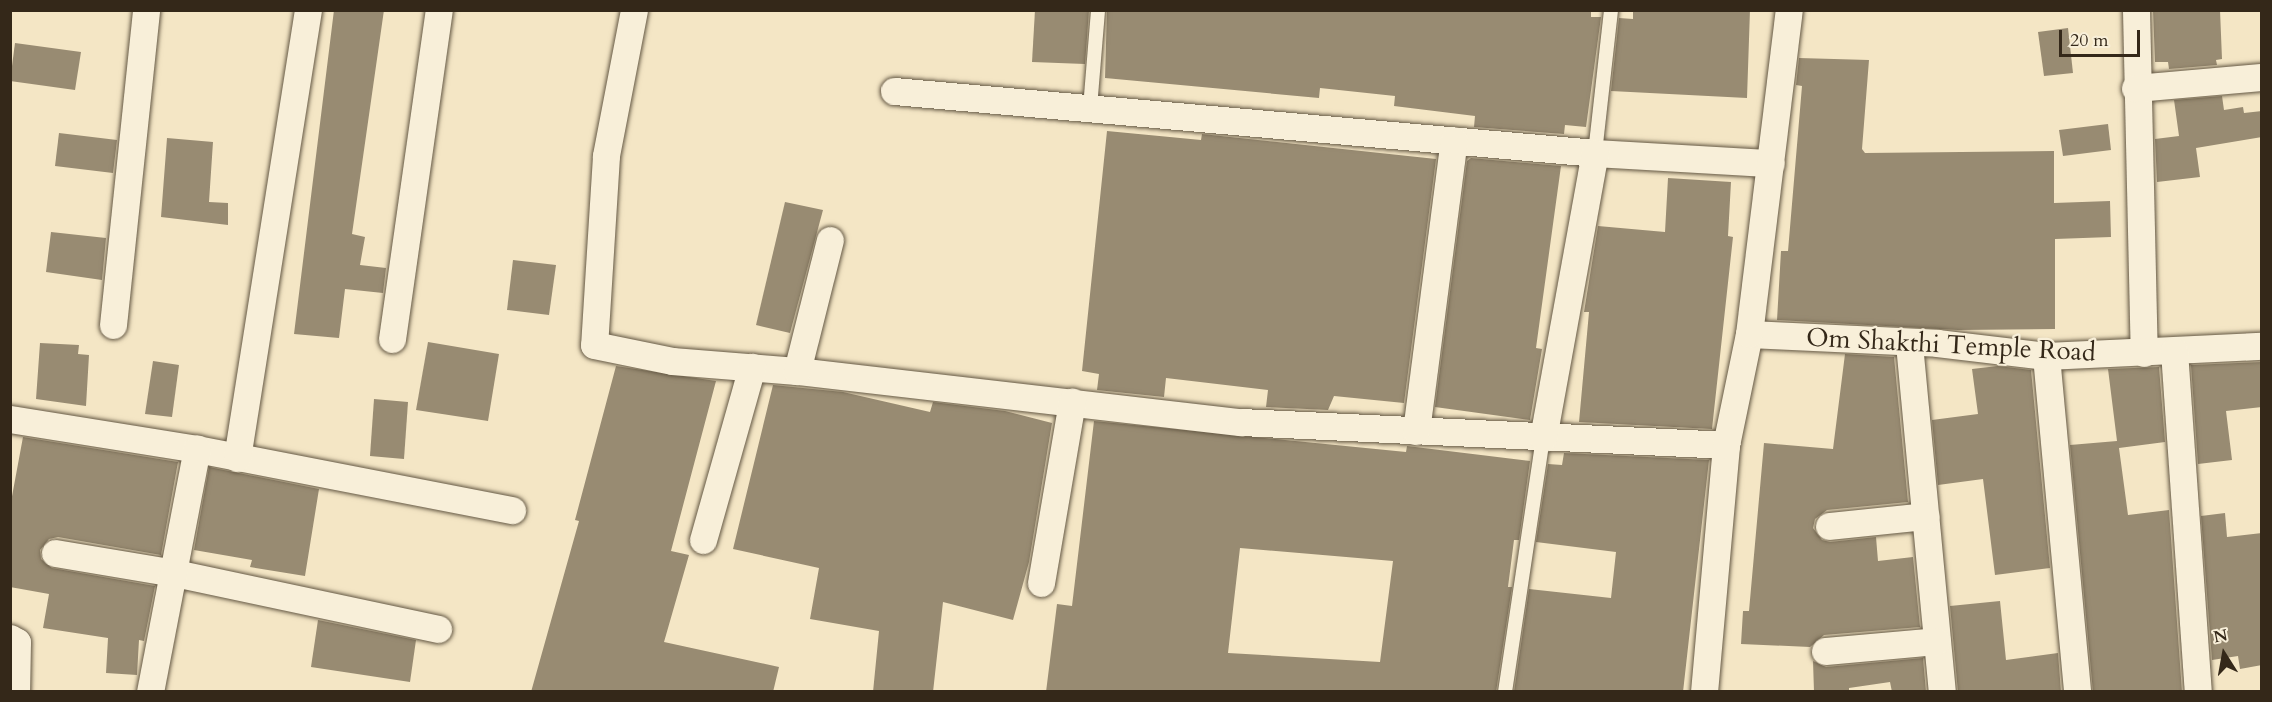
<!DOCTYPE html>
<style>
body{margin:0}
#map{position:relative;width:2272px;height:702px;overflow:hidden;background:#f4e6c5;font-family:Cardo,serif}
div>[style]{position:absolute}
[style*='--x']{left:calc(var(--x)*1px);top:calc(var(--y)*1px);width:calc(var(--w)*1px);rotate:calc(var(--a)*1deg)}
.building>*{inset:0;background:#988b72}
.roads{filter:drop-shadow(0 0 2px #645844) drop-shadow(0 0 2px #645844)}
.lane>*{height:14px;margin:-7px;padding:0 7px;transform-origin:7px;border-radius:7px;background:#f8efd9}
.street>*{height:27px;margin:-13.5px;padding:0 13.5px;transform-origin:13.5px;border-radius:13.5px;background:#f8efd9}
span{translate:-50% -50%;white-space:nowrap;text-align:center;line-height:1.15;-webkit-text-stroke:4.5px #f8efd9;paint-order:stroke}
.street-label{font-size:26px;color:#342819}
.frame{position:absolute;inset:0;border:12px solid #342819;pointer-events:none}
.north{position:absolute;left:2194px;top:624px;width:60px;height:60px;-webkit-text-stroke:4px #f8efd9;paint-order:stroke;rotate:349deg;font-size:16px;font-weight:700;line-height:24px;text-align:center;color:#342819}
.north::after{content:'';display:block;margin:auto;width:21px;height:27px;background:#342819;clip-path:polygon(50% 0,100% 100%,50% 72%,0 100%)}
.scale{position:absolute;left:2059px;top:30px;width:81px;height:27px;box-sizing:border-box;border:3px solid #342819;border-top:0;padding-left:8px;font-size:18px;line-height:21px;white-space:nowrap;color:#342819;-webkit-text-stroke:4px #f8efd9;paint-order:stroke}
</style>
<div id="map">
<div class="building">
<div style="clip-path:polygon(334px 10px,384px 10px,352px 234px,365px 237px,360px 265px,386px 268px,383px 293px,345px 289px,339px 338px,294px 334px)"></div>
<div style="clip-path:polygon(1035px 10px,1089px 10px,1085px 64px,1032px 62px)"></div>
<div style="clip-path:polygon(1107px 10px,1591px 10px,1591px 17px,1601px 17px,1586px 127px,1565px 125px,1564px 134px,1474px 127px,1475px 116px,1394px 106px,1395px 96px,1320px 88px,1319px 98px,1105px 78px)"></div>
<div style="clip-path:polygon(1633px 10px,1750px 10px,1747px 98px,1611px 91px,1619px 18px,1633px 19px)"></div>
<div style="clip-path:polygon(2153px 10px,2220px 10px,2222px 59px,2216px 60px,2217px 65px,2169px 69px,2168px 62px,2155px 62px)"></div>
<div style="clip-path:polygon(2068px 28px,2073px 73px,2044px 76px,2038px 32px)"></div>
<div style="clip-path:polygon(15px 43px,81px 52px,75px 90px,10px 81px)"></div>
<div style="clip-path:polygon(1799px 58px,1869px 60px,1862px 149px,1865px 153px,2054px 151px,2054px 203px,2110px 201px,2111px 237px,2055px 239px,2055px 329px,1958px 330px,1777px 320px,1781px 251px,1788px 251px,1802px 86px,1796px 85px)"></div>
<div style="clip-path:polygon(2222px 96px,2224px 110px,2243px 107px,2244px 113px,2262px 111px,2262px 137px,2196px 148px,2200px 177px,2157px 182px,2155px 139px,2179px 136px,2174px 100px)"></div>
<div style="clip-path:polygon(2108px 124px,2111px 150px,2063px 156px,2059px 130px)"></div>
<div style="clip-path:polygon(1107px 131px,1201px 140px,1202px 134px,1436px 159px,1404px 403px,1334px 396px,1328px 410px,1266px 407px,1268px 390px,1166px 378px,1164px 397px,1097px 390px,1099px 374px,1082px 371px)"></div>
<div style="clip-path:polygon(59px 133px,117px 140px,113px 173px,55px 166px)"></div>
<div style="clip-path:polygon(167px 138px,213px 142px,209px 202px,228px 203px,228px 225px,161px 217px)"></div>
<div style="clip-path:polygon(1471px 158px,1561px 166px,1536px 348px,1542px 349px,1530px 420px,1435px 407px,1467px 161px)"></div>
<div style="clip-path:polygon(1668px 178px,1731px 182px,1728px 236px,1733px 237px,1712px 429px,1579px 422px,1589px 312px,1584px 312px,1598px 226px,1665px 232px)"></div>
<div style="clip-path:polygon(785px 202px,823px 210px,790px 333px,756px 325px)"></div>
<div style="clip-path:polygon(51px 232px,106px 238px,102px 280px,46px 272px)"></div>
<div style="clip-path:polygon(513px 260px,556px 265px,549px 315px,507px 310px)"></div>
<div style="clip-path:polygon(428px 342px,499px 354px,488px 421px,416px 410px)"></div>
<div style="clip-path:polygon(40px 343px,79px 345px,78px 354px,89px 355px,86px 406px,36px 399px)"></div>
<div style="clip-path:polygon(1845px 354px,1894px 357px,1908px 502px,1827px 510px,1815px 519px,1813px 528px,1822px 540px,1830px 542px,1876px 537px,1878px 561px,1913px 557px,1920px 627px,1824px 635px,1810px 647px,1741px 644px,1743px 611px,1749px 611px,1764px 443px,1833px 449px)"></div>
<div style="clip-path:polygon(153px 361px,179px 365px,172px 417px,145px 414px)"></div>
<div style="clip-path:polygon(2262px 362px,2262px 407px,2226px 411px,2232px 460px,2198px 464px,2191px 365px)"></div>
<div style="clip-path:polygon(616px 366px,716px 381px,671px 551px,689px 555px,664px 642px,779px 667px,773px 692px,531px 692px,579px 521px,575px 520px)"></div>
<div style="clip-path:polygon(1998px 366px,2031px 370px,2050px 568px,1995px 575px,1983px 479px,1938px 485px,1932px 420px,1978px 414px,1972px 369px)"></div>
<div style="clip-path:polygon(2159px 367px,2165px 442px,2119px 448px,2128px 515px,2169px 510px,2182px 692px,2093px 692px,2070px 445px,2117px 441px,2108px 369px)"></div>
<div style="clip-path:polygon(773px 385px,843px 392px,930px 412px,933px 402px,1005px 411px,1052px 423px,1029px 562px,1013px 620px,943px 602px,933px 692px,873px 692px,879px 631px,810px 619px,819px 568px,733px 549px)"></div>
<div style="clip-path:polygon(374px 399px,408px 402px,404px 459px,370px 456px)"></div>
<div style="clip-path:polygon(evenodd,1094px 421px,1406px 452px,1407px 446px,1530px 461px,1519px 540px,1514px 540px,1508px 587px,1512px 587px,1496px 692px,1046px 692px,1057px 604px,1072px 606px,1094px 421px,1240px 548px,1393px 561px,1380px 662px,1228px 653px,1240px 548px)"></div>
<div style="clip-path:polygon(23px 437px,178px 462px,161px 555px,58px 537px,49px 539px,40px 550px,41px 559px,52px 568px,155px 586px,144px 641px,139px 640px,137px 675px,106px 673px,108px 638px,43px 628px,49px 594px,10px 587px,10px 507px)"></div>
<div style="clip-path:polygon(1564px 453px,1709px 460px,1683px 692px,1514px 692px,1529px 589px,1611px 598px,1616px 552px,1536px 542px,1548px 464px,1562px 465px)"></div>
<div style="clip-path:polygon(209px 467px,319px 489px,305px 576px,250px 567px,252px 560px,194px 550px)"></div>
<div style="clip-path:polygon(2225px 513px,2227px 537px,2262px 533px,2262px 665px,2240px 669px,2238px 656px,2212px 660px,2201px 516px)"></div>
<div style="clip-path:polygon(2000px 601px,2006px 660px,2058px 653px,2061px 692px,1958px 692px,1950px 606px)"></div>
<div style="clip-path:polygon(318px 620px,416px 640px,410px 682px,311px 667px)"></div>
<div style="clip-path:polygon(1923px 658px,1926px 692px,1892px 692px,1890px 682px,1849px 688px,1849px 692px,1814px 692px,1813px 661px,1826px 667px)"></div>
</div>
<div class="roads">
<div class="lane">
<div style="--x:1090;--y:108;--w:98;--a:-85.3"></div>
<div style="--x:1595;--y:153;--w:144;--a:-83.6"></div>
<div style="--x:1505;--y:692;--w:257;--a:-81.5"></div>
</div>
<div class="street">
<div style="--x:634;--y:10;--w:149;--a:100.9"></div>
<div style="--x:606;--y:156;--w:189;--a:93.6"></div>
<div style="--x:594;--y:345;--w:80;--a:11.6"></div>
<div style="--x:672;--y:361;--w:125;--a:4.6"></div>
<div style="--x:797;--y:371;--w:447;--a:6.6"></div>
<div style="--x:1241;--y:422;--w:486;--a:2.7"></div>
<div style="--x:2136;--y:10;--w:343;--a:88.7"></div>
<div style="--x:2135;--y:88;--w:127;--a:-5"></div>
<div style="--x:894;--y:91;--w:704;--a:5.05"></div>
<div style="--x:1595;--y:153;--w:176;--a:3.3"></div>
<div style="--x:113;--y:325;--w:317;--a:-84"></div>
<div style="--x:1749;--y:334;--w:188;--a:2.7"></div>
<div style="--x:1937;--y:343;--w:110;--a:6.8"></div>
<div style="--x:2046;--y:356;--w:216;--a:-2.7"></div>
<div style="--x:392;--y:339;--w:332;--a:-81.9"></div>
<div style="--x:1909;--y:344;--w:350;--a:84.6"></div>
<div style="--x:2174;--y:351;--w:342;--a:86"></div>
<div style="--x:2046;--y:356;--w:337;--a:84.7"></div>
<div style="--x:797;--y:371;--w:135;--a:-75.9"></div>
<div style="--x:10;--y:419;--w:189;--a:9.1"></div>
<div style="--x:197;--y:449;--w:321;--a:11"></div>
<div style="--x:1416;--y:431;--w:293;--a:-82.6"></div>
<div style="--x:1543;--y:438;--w:290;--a:-79.7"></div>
<div style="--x:237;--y:458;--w:454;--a:-81"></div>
<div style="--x:1829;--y:526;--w:97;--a:-5.9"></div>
<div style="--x:703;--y:540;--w:180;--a:-74.2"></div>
<div style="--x:55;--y:553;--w:122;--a:9.5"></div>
<div style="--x:175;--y:573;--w:269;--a:12"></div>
<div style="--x:1041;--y:583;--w:184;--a:-80.3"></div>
<div style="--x:10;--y:638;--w:8;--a:30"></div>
<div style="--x:17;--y:642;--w:50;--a:91.1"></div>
<div style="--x:1825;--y:651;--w:112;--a:-5.1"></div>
<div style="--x:150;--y:692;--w:248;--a:-79.1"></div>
<div style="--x:1704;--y:692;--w:248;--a:-84.9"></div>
<div style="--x:1726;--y:445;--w:113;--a:-78.3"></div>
<div style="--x:1749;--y:334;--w:326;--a:-83"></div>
</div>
</div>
<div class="street-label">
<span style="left:1951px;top:345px;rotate:3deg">Om Shakthi Temple Road</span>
</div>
<div class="frame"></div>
<div class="north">N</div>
<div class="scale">20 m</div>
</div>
